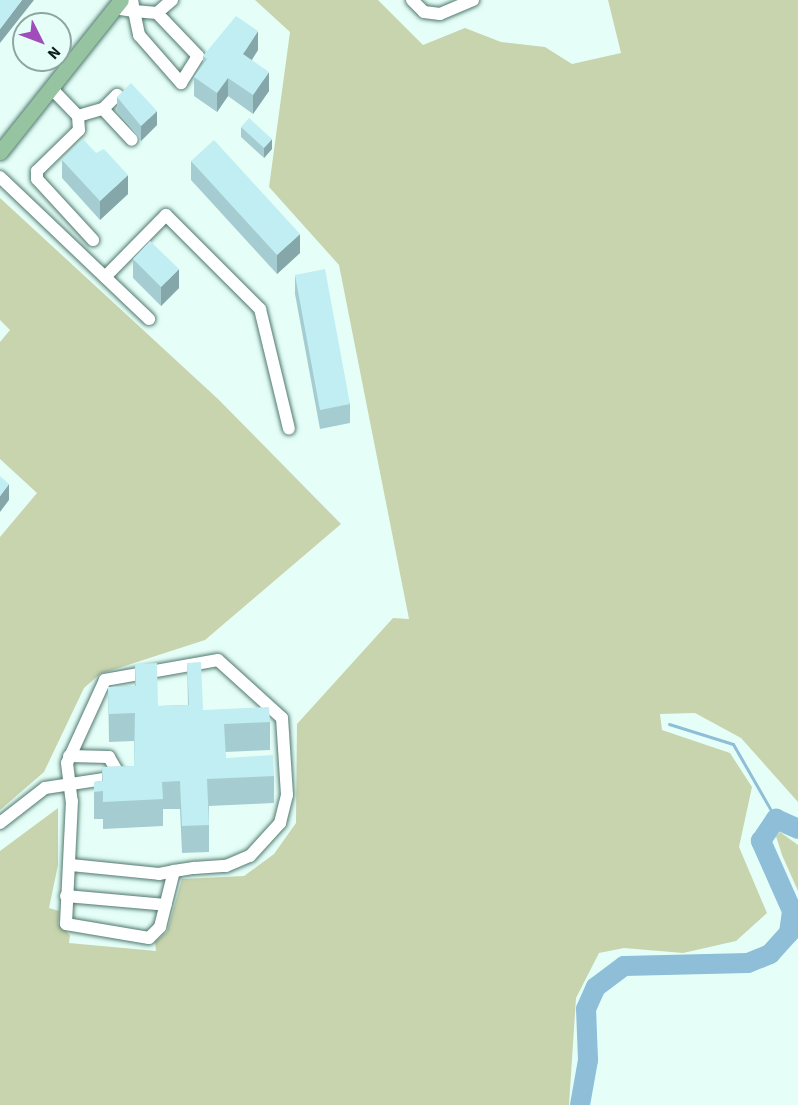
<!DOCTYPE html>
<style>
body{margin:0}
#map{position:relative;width:798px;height:1105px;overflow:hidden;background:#e5fff8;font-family:"Source Sans 3",sans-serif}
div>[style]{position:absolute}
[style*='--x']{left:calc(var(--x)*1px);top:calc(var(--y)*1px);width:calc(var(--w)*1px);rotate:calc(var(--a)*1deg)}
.green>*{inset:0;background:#c8d4ad}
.stream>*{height:3px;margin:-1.5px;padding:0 1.5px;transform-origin:1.5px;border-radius:1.5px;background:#8fbed8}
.river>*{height:20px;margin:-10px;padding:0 10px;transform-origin:10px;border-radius:10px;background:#8fbed8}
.roads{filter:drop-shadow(0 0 2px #50786e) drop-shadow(0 0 2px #50786e)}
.minor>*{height:12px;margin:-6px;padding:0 6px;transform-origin:6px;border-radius:6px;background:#fff}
.major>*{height:15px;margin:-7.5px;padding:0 7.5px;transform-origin:7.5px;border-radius:7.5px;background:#96c4a0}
.wall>*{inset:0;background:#a5cdd1}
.shaded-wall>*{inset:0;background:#86a7aa}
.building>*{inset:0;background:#c0eef3}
span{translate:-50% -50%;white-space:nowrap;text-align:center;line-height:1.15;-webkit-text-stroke:4.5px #e5fff8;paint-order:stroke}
.north{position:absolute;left:12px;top:12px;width:60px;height:60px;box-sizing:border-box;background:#e5fff8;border:2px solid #8fa5a0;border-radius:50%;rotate:132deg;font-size:16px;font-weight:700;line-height:24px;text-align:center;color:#0e1f1b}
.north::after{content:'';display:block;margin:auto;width:21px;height:27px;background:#a04cbb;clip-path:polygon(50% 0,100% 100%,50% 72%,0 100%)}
</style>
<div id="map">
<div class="green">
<div style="clip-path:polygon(255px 0,378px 0,423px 45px,465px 28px,501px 42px,545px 47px,572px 64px,621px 53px,608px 0,798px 0,798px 802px,741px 738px,695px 713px,660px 714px,662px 730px,730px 753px,752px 787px,739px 847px,767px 913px,736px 941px,683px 953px,624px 948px,599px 953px,576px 998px,569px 1105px,0 1105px,0 851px,58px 808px,58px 865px,49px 908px,59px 911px,58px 924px,70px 935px,69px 943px,156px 951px,155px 942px,167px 932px,182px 879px,244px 876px,274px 854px,296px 823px,297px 724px,393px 618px,409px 619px,339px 265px,269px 187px,290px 32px)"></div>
<div style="clip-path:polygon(0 198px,218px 399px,341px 524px,205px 640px,100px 674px,84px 688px,44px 772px,0 810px,0 537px,37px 493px,0 459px,0 342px,10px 330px,0 320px)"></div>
<div style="clip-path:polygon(780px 832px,798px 845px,798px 891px,782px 855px,776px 836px)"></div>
</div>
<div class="stream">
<div style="--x:669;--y:724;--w:67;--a:17.4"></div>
<div style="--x:733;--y:744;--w:86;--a:60.2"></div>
</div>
<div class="river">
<div style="--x:580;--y:1105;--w:46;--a:-79.9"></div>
<div style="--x:588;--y:1060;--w:51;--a:-92.2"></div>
<div style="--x:586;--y:1009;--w:24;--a:-66"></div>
<div style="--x:596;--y:987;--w:35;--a:-37"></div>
<div style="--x:624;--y:966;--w:124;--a:-1.4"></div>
<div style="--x:748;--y:963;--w:24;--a:-22"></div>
<div style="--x:770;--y:954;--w:28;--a:-48"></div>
<div style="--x:789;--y:933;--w:22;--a:-82"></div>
<div style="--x:792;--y:911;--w:77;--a:-113.9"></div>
<div style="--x:761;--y:841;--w:27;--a:-56"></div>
<div style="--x:776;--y:819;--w:24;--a:24"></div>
</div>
<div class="roads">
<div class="minor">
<div style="--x:412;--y:0;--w:17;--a:45"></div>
<div style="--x:424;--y:12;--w:16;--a:7"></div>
<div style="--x:440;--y:14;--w:36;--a:-23"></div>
<div style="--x:114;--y:8;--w:20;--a:9"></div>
<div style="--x:134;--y:11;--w:25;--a:78"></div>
<div style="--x:139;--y:35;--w:64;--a:48.8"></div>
<div style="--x:181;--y:83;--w:32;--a:-58"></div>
<div style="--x:198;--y:56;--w:59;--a:-133.6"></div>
<div style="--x:157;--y:13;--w:23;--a:-175"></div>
<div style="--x:134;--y:11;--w:11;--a:-100"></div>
<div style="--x:157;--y:13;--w:20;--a:-41"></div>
<div style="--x:51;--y:88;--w:39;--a:46"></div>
<div style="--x:78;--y:116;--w:14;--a:86"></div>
<div style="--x:79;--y:130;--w:59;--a:135.7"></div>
<div style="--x:37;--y:171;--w:8;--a:90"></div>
<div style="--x:37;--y:179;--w:83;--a:47.4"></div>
<div style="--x:103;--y:109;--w:20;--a:-45"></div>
<div style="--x:78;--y:116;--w:26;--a:-16"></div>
<div style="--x:103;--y:109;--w:42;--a:46.9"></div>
<div style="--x:0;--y:177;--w:206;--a:43.6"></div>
<div style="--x:105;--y:277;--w:87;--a:-45.5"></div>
<div style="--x:166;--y:215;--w:133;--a:45"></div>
<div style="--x:260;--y:309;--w:123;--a:76.4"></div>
<div style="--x:0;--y:823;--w:57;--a:-37.9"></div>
<div style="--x:45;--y:788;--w:66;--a:-8.7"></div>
<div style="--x:110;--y:778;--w:10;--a:-45"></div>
<div style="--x:117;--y:771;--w:16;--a:-120"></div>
<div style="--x:109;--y:757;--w:40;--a:-178.6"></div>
<div style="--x:71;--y:865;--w:88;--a:5.8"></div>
<div style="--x:159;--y:874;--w:15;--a:-11"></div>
<div style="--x:174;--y:871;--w:20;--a:-9"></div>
<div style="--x:194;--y:868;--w:32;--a:-4"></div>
<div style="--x:226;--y:866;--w:26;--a:-23"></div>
<div style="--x:250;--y:856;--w:45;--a:-47.7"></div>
<div style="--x:280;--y:823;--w:29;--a:-76"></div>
<div style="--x:287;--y:795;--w:77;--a:-93.7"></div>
<div style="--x:282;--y:718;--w:86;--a:-137.8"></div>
<div style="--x:218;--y:660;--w:115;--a:170"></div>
<div style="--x:105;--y:680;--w:91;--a:114.6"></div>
<div style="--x:67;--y:763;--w:38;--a:83"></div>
<div style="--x:72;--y:801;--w:123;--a:92.8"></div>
<div style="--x:66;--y:924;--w:84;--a:9.6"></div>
<div style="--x:149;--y:938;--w:16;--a:-45"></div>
<div style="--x:160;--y:927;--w:58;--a:-76"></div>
<div style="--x:66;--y:896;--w:100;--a:5.1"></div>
</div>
<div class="major">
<div style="--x:0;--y:152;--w:194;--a:-51.5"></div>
</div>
</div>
<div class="wall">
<div style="clip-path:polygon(258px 50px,252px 60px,269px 91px,253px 114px,228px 96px,217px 112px,194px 96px,194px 77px,203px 64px,203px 56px)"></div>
<div style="clip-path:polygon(117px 97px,157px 125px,141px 141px,117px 111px)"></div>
<div style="clip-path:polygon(241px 127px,272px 149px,264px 158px,241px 137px)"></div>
<div style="clip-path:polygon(62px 160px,128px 194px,100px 220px,62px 178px)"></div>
<div style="clip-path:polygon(191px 161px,300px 253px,277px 274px,191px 180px)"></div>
<div style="clip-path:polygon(133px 259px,179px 288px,161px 306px,133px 278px)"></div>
<div style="clip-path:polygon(295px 275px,350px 404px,350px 423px,320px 429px,295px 294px)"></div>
<div style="clip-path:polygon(187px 663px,203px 710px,270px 722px,270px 750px,225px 752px,226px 758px,274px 776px,274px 803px,209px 806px,209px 852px,182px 853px,180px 809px,163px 809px,163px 826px,103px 829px,103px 819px,94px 819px,94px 782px,102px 781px,102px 767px,134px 766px,134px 741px,109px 742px,108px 687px,135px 686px,135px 664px,158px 706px,188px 705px)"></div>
</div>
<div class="shaded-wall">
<div style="clip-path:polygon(22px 0,34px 0,0 43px,0 29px)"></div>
<div style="clip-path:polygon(258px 31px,258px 50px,243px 73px,243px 54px)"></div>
<div style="clip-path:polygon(269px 72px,269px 91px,253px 114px,253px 95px)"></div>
<div style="clip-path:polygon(228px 78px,228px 96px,217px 112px,217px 93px)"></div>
<div style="clip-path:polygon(157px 111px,157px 125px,141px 141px,141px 126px)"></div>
<div style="clip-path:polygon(272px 139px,272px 149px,264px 158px,264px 148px)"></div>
<div style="clip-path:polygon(128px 175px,128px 194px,100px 220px,100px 201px)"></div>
<div style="clip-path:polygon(300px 234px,300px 253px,277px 274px,277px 255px)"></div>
<div style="clip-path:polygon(179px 269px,179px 288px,161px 306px,161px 287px)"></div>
<div style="clip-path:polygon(9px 484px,9px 500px,0 512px,0 496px)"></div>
</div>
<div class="building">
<div style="clip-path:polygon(0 0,22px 0,0 29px)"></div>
<div style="clip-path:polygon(236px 16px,258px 31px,243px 54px,269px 72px,253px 95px,228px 78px,217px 93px,194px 77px,207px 59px,203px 56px)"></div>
<div style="clip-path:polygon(131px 83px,157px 111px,141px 126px,117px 97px)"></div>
<div style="clip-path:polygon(249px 118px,272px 139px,264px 148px,241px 127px)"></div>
<div style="clip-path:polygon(83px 139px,96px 153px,104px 149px,128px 175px,100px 201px,62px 160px)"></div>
<div style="clip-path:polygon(214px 140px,300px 234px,277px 255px,191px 161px)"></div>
<div style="clip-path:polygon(150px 241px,179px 269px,161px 287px,133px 259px)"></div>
<div style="clip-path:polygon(325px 269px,350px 404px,320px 410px,295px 275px)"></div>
<div style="clip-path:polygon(0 476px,9px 484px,0 496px)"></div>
<div style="clip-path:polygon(201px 662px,203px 710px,269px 707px,270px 722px,224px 724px,226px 758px,273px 755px,274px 776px,207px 779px,209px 825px,182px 826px,180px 781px,162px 782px,163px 799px,103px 802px,103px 791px,94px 792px,94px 782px,103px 781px,102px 767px,134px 766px,135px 713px,109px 714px,108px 687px,136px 686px,135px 664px,157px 663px,158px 706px,189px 705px,187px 663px)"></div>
</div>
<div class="north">N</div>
</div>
